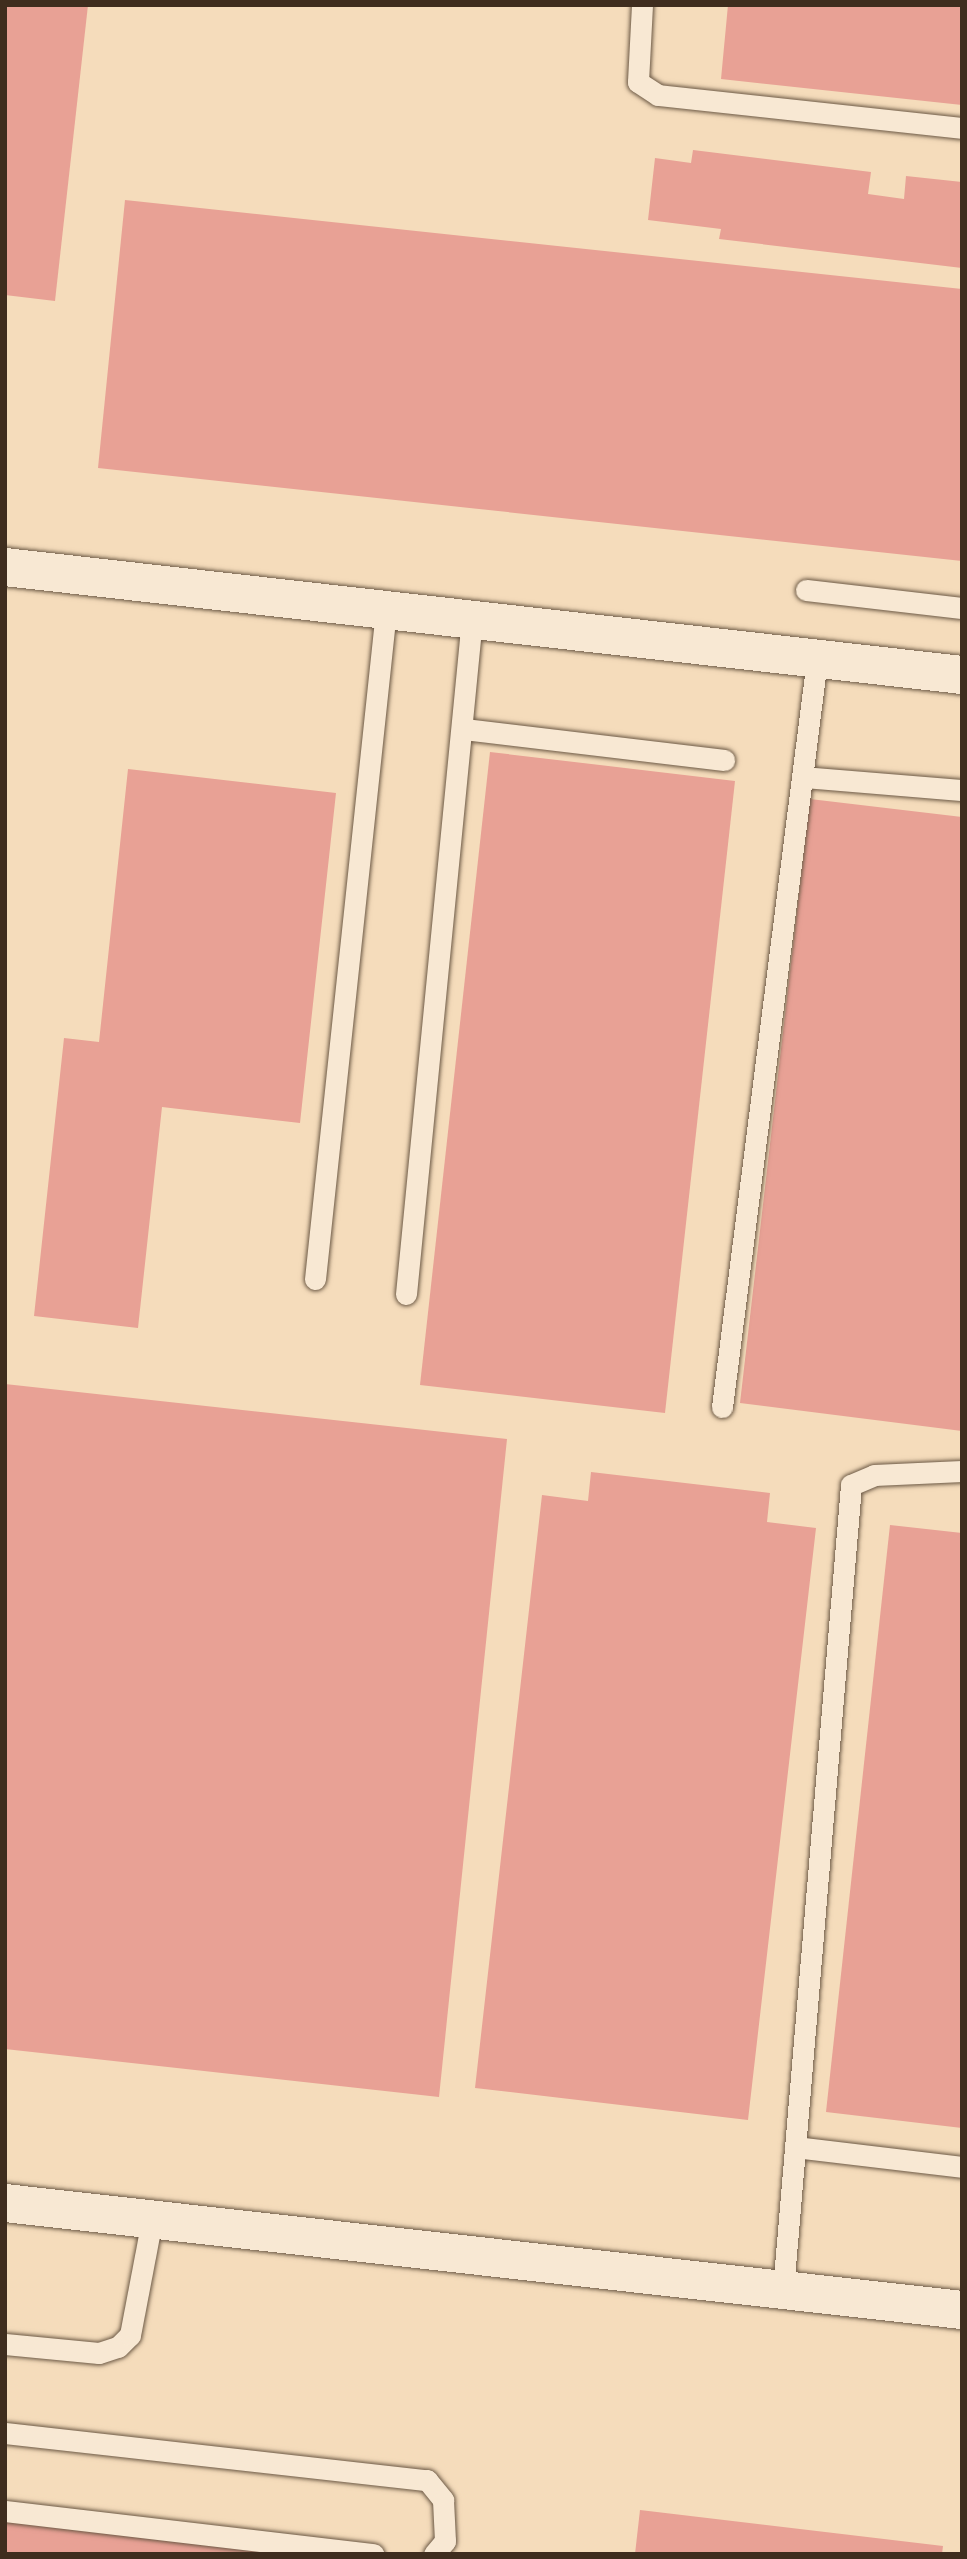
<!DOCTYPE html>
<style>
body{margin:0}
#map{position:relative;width:967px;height:2559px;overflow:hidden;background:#f5dcbb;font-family:Vollkorn,serif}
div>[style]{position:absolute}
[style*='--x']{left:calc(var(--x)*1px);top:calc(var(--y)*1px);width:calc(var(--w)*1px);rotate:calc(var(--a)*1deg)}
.building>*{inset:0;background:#e8a195}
.roads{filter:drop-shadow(0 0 2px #6c5945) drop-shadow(0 0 2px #6c5945)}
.service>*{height:21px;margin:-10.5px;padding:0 10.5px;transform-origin:10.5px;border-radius:10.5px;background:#f8e8d3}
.minor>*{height:38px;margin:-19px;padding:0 19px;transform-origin:19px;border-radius:19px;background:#f8e8d3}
span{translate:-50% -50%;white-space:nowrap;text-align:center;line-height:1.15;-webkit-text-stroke:5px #f8e8d3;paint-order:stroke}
.frame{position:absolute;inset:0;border:7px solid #3f2d1e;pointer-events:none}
</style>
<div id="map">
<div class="building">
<div style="clip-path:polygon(5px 5px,88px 5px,55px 301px,5px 295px)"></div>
<div style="clip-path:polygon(728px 5px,962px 5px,962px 105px,721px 79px)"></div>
<div style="clip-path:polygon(693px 150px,871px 172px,868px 194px,904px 199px,906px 176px,962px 182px,962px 268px,719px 239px,721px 229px,648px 220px,655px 158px,691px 163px)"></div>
<div style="clip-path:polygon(125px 200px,962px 289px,962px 561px,98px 468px)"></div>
<div style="clip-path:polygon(490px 752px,735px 781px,665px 1413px,420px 1385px)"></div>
<div style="clip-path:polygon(128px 769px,336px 793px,300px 1123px,162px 1107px,138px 1328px,34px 1316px,64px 1038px,99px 1042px)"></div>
<div style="clip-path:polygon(810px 799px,962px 817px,962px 1431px,740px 1403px)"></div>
<div style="clip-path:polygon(5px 1384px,507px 1439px,439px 2097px,5px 2049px)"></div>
<div style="clip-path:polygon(591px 1472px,770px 1493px,767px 1522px,816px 1528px,748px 2120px,475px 2088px,542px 1495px,588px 1501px)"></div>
<div style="clip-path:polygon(890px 1525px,962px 1533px,962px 2128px,826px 2112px)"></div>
<div style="clip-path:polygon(640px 2510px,943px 2546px,942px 2554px,635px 2554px)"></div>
<div style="clip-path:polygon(5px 2521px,270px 2552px,270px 2554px,5px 2554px)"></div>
</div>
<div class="roads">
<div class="service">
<div style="--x:642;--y:5;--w:77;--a:93"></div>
<div style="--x:638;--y:82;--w:24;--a:33"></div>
<div style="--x:658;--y:95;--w:306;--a:6.2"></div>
<div style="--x:806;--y:590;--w:157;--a:6.6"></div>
<div style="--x:464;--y:729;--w:262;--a:6.8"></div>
<div style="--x:803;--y:777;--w:160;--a:4.7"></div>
<div style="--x:315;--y:1279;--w:673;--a:-83.94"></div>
<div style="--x:406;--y:1294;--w:678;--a:-84.42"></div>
<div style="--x:722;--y:1407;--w:754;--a:-82.76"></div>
<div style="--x:795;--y:2147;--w:168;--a:6.8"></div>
<div style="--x:783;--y:2290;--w:808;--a:-85.17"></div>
<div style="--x:851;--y:1485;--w:25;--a:-23"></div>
<div style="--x:874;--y:1475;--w:88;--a:-2.6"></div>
<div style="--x:5;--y:2344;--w:94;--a:5.5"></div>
<div style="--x:99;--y:2353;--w:20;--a:-18"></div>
<div style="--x:118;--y:2347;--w:17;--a:-45"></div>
<div style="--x:130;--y:2335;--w:117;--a:-79.2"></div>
<div style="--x:5;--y:2433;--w:425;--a:6.4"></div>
<div style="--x:427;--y:2480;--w:26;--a:51"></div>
<div style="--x:443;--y:2500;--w:41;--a:87.2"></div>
<div style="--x:445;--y:2541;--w:17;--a:130"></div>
<div style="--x:5;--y:2511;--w:371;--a:6.7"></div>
</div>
<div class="minor">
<div style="--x:5;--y:567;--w:963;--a:6.44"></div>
<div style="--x:5;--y:2203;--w:963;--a:6.38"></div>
</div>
</div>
<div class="frame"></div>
</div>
